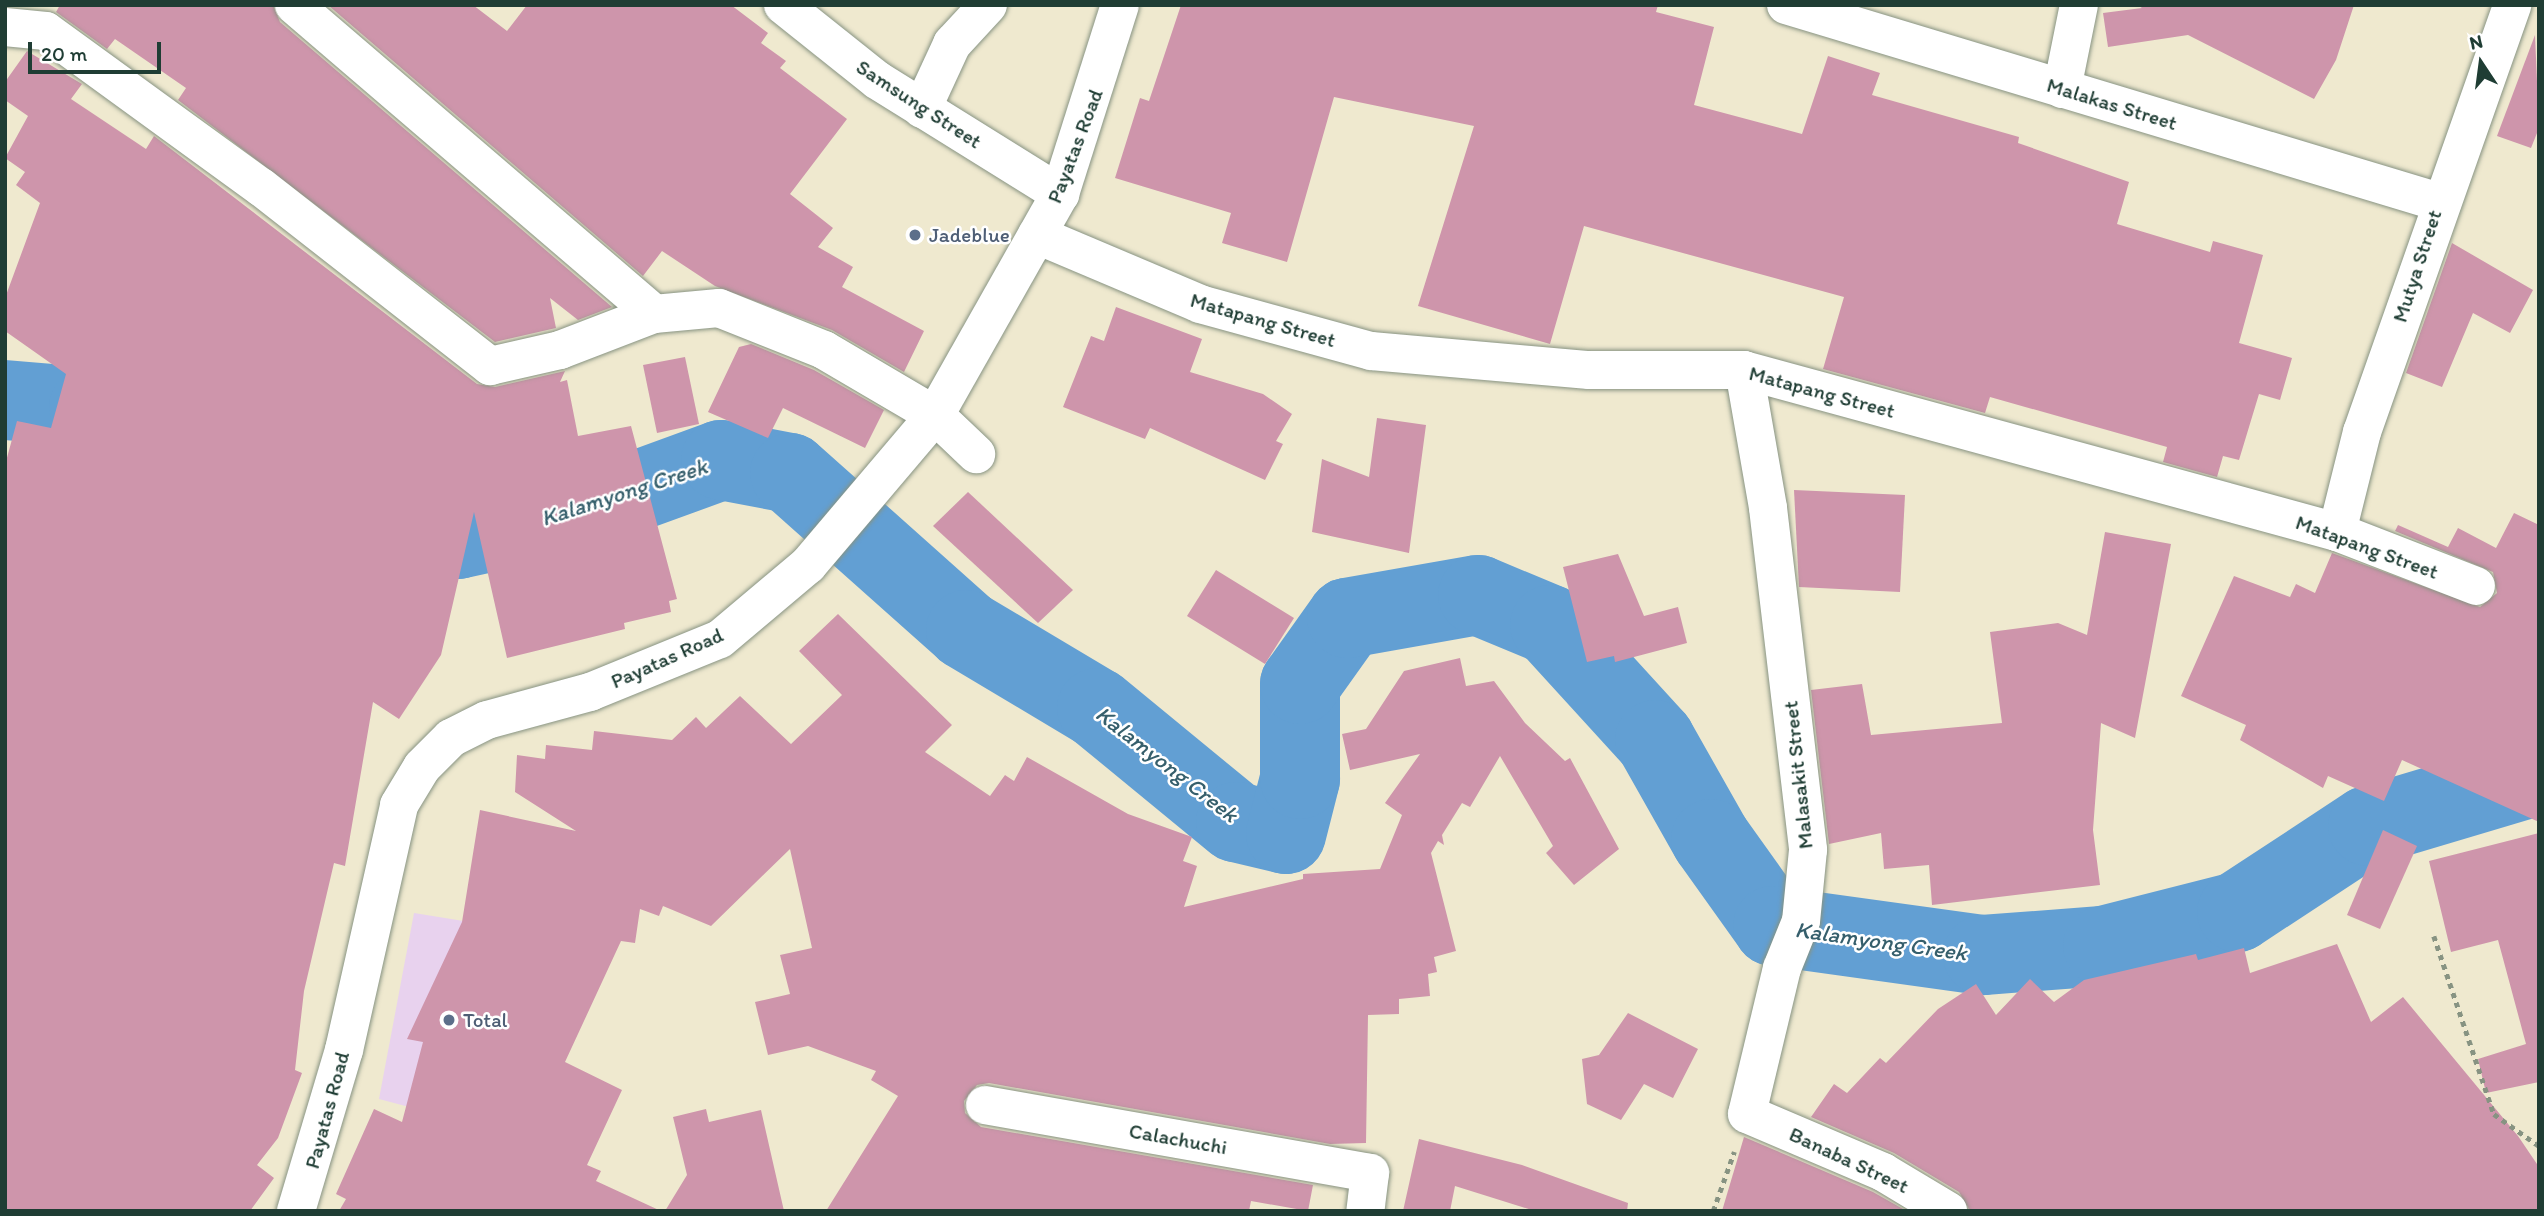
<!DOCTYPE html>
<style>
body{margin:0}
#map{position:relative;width:2544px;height:1216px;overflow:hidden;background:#efe9cf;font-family:Itim,sans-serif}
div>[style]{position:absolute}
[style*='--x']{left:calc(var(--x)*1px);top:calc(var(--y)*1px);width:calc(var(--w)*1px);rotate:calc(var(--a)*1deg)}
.built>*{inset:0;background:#e8d2ee}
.river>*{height:80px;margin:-40px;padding:0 40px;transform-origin:40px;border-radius:40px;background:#629fd3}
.building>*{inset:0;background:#ce95ab}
.path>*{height:4.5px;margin-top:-2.25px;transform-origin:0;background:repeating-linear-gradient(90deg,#879382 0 5px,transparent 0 10px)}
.roads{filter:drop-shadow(0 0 2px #879382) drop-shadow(0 0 2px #879382)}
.minor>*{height:38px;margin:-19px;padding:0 19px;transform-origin:19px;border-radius:19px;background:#fff}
.major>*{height:38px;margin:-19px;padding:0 19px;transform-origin:19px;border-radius:19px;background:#fff}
.dots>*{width:19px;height:19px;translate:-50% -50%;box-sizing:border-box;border:4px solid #fff;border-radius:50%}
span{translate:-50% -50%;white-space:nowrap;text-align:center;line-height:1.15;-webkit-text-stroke:5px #fff;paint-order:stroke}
.street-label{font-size:21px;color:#1f3d34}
.service-label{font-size:21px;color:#4e5e75}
.left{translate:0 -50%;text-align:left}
.water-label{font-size:23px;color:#365f6c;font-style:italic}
.frame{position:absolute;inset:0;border:7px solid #1f3d34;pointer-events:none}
.north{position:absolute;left:2446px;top:28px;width:70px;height:70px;-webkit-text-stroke:5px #fff;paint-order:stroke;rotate:347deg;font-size:19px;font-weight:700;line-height:28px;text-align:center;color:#1f3d34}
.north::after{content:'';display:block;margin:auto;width:24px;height:32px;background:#1f3d34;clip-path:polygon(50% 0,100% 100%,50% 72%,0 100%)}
.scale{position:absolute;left:28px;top:42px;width:133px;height:32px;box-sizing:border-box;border:4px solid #1f3d34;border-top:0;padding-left:9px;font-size:21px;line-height:24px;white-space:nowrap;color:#1f3d34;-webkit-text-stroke:5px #fff;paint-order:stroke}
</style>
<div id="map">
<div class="built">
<div style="clip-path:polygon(414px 913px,575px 939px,530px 1139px,379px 1099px)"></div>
</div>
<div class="river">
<div style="--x:5;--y:400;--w:84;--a:4.8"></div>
<div style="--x:89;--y:407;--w:42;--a:13.7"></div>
<div style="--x:130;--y:417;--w:36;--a:36"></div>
<div style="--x:357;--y:526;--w:102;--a:7.3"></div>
<div style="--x:458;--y:539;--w:118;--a:-12.3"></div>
<div style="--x:573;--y:514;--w:158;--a:-20"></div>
<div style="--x:721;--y:460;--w:70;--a:10.7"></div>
<div style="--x:790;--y:473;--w:236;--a:41.7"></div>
<div style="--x:966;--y:630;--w:152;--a:30.8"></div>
<div style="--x:1097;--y:708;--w:180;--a:39.4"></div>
<div style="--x:1236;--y:822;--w:51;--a:13.5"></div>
<div style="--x:1286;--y:834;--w:57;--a:-75.7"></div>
<div style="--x:1300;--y:779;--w:95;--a:-90"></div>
<div style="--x:1300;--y:684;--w:81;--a:-54.5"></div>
<div style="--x:1347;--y:618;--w:133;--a:-10"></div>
<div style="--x:1478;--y:595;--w:78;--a:22.6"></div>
<div style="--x:1550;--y:625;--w:156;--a:47.6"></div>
<div style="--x:1655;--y:740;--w:114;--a:60.5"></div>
<div style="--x:1711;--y:839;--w:107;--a:54.5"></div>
<div style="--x:1773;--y:926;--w:212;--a:7.9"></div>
<div style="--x:1983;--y:955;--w:120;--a:-4.3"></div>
<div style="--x:2103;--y:946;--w:138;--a:-14.2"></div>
<div style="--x:2237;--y:912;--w:157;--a:-33.3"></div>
<div style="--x:2368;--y:826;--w:178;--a:-16.6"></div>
</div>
<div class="building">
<div style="clip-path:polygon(60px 5px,273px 5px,280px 22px,612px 307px,578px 320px,550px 298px,556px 328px,495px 342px,178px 100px,186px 88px,115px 39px,107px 49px,56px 12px)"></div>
<div style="clip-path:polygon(328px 5px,473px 5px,507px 31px,527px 5px,731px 5px,768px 33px,761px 43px,786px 61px,780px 68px,847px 119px,790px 194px,833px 228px,818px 247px,853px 267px,842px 287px,924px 331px,904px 372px,832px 330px,715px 286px,662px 251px,643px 276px)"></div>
<div style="clip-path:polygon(1181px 5px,1658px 5px,1656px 12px,1714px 27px,1694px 105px,1802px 134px,1828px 56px,1880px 73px,1872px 95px,2019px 137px,2018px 143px,2129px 182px,2117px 224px,2210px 252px,2213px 241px,2263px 255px,2239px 343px,2292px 358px,2280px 400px,2259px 394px,2239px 460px,2223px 456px,2217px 477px,2163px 462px,2167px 447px,1990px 397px,1985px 413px,1823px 369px,1844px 297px,1584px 226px,1550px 344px,1418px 306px,1474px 126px,1334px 97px,1287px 262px,1222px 243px,1231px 213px,1115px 178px,1140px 98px,1149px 101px)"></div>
<div style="clip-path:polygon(2137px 5px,2354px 5px,2336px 60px,2314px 99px,2188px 35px,2108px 47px,2103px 13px,2142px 8px)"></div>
<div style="clip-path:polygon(2535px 35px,2539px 128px,2531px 148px,2497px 136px)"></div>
<div style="clip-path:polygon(27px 51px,82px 84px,71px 99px,146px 149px,154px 136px,477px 384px,495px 387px,565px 371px,560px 382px,567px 380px,578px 436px,631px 426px,677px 599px,669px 601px,671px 612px,624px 623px,625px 629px,507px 658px,474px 512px,441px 655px,399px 719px,373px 702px,345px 866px,334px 863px,304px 991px,295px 1070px,302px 1073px,278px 1138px,257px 1165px,274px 1178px,250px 1211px,5px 1211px,5px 465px,17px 421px,51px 428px,66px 374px,5px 331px,5px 298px,40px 203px,16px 185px,25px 172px,5px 158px,28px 116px,5px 100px,5px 82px)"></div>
<div style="clip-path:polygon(2452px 243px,2533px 290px,2510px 333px,2473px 313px,2442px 387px,2406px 373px)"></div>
<div style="clip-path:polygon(1116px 307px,1202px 339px,1190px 372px,1263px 394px,1292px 414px,1276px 441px,1283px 444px,1265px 480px,1150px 428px,1145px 439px,1063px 407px,1091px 336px,1104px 341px)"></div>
<div style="clip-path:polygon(751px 344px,814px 370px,884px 410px,865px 448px,783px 408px,768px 438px,708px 412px,739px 347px)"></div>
<div style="clip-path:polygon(685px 357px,699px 424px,657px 433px,643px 365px)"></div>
<div style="clip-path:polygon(1377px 418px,1426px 425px,1409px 553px,1312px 532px,1322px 459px,1369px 477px)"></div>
<div style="clip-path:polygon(1794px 490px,1905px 495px,1900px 592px,1799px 587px)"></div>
<div style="clip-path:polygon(968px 492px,1073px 590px,1038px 623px,933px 526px)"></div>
<div style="clip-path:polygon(2514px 513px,2539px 525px,2539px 822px,2402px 760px,2384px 801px,2328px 776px,2323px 788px,2240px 740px,2246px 725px,2181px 696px,2234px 576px,2290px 597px,2296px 584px,2315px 593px,2332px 553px,2480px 607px,2497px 593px,2493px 572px,2395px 531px,2398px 525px,2448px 547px,2458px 528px,2496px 548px)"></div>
<div style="clip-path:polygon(2105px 532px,2171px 544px,2135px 738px,2101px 723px,2093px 830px,2100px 885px,1932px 905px,1929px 865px,1884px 869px,1881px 833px,1829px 844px,1811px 690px,1862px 684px,1871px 735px,2002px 723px,1990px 632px,2058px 623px,2087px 635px)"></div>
<div style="clip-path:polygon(1618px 554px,1644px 616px,1678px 607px,1687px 643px,1615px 662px,1614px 656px,1587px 662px,1563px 567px)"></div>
<div style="clip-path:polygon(1216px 570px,1294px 618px,1265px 664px,1187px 616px)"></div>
<div style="clip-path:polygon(838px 614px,952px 725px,925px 752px,990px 796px,1005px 775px,1014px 781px,1027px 757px,1128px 814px,1192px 837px,1183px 861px,1197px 866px,1184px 907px,1303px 879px,1303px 874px,1380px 869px,1402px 815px,1385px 803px,1420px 754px,1350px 770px,1342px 734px,1366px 729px,1404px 671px,1460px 658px,1466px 686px,1494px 681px,1525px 723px,1565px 761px,1570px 758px,1619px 849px,1574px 885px,1546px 853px,1553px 846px,1500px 756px,1470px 807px,1462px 803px,1442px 835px,1444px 845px,1438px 841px,1431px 853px,1456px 951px,1434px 957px,1437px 972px,1428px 974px,1430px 996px,1399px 999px,1399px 1014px,1368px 1015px,1366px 1143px,1330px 1144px,989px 1083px,977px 1085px,964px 1101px,965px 1113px,981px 1127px,1313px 1185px,1308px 1211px,1251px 1201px,1249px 1211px,826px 1211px,898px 1096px,871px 1080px,876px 1071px,808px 1046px,768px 1055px,755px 1002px,790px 994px,780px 955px,812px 948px,790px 849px,711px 926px,663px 906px,659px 916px,640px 909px,635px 943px,621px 941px,565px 1062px,622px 1090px,587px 1165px,601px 1171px,596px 1181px,661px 1211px,339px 1211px,346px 1199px,336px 1194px,374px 1109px,402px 1122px,423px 1042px,407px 1039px,462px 922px,480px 810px,576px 831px,515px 792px,517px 755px,545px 759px,546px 745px,592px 750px,594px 731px,672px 740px,696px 717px,706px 728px,740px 696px,791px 744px,842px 695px,799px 651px)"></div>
<div style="clip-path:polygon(2383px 830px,2417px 846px,2380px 929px,2347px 915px)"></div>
<div style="clip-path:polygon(2539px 833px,2539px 1082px,2486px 1093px,2478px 1059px,2526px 1044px,2498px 940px,2451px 952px,2429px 861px)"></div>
<div style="clip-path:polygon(2337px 944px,2371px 1022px,2403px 997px,2518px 1136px,2539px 1167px,2539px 1211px,1970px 1211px,1959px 1192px,1894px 1153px,1811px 1117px,1834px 1084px,1847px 1093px,1880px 1058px,1886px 1063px,1938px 1009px,1976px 984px,1996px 1015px,2030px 979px,2054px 1002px,2084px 980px,2196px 954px,2198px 960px,2244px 948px,2250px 973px)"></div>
<div style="clip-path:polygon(1628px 1013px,1698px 1049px,1673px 1098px,1644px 1084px,1621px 1120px,1587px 1104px,1582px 1059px,1599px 1055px)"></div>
<div style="clip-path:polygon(706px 1109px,709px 1122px,761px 1110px,784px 1211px,665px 1211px,687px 1175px,673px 1117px)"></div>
<div style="clip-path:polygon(1744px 1137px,1873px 1192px,1903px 1209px,1722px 1211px)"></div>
<div style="clip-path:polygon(1419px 1139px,1522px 1165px,1628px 1203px,1627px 1211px,1535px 1211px,1455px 1186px,1450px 1211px,1403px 1211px)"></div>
</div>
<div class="path">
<div style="--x:2434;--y:936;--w:188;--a:71.4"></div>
<div style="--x:2494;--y:1114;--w:55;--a:35.4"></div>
<div style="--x:1713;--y:1211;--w:63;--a:-70.4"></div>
</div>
<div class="roads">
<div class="minor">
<div style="--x:294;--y:5;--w:474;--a:40.6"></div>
<div style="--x:783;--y:5;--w:120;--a:38.6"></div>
<div style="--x:877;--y:80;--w:216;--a:31.9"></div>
<div style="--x:1786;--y:5;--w:682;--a:16.79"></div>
<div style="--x:5;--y:27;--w:41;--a:5.6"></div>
<div style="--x:46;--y:31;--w:266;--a:36"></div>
<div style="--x:261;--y:187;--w:291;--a:38"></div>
<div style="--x:490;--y:366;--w:72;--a:-12.9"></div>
<div style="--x:560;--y:350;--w:101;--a:-21"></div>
<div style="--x:654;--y:314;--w:65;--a:-5.3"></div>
<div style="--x:719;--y:308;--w:113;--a:21.8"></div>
<div style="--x:824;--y:350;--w:129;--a:30.4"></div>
<div style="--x:935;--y:415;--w:57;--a:43.6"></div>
<div style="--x:2062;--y:89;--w:86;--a:-78.6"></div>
<div style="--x:922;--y:109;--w:72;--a:-65.2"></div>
<div style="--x:952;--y:44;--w:53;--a:-47.3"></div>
<div style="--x:1037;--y:235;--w:177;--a:22.9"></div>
<div style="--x:1200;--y:304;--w:177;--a:15.4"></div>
<div style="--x:1371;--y:351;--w:219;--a:5"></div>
<div style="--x:1589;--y:370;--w:155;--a:0"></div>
<div style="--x:1744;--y:370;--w:615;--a:15.28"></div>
<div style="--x:2337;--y:532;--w:149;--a:21.2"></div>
<div style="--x:1744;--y:370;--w:140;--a:80.1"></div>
<div style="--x:1768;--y:508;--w:344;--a:83.3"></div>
<div style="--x:1808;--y:850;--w:71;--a:95.6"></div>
<div style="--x:1801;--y:921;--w:51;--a:112"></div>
<div style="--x:1782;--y:968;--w:150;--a:103.5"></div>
<div style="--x:1747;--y:1114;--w:148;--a:23.1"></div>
<div style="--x:1883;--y:1172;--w:76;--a:31"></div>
<div style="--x:2337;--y:532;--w:103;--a:-76"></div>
<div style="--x:2362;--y:432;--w:453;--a:-70.6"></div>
<div style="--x:985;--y:1105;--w:391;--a:10"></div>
<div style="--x:1370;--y:1173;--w:38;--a:97"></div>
</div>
<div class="major">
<div style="--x:296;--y:1211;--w:168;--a:-73.4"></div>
<div style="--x:344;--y:1050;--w:251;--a:-77.3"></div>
<div style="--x:399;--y:805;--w:44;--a:-58.8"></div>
<div style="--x:422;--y:767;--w:41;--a:-45"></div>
<div style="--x:451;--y:738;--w:40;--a:-26.6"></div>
<div style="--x:487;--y:720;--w:107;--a:-15.2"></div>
<div style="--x:590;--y:692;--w:140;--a:-22.2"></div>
<div style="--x:720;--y:639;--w:115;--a:-40.1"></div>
<div style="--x:808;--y:565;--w:197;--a:-49.7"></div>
<div style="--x:935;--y:415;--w:254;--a:-60.5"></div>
<div style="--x:1060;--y:194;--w:198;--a:-72.4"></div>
</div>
</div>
<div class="dots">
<div style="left:915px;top:235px;background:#5c6f8a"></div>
<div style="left:449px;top:1020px;background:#5c6f8a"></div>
</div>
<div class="street-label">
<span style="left:919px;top:104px;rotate:33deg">Samsung Street</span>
<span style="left:2112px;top:104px;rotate:17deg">Malakas Street</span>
<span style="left:1075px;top:146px;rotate:-69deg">Payatas Road</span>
<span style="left:2417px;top:266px;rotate:-72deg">Mutya Street</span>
<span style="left:1263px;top:320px;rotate:16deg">Matapang Street</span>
<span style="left:1822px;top:392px;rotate:15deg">Matapang Street</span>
<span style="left:2367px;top:547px;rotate:20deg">Matapang Street</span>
<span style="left:667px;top:658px;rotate:-24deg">Payatas Road</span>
<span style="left:1798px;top:775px;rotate:-96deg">Malasakit Street</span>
<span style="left:327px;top:1110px;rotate:-75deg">Payatas Road</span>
<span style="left:1178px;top:1139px;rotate:10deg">Calachuchi</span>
<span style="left:1849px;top:1160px;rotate:25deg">Banaba Street</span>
</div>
<div class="service-label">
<span class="left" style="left:929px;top:235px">Jadeblue</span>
<span class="left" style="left:463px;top:1020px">Total</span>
</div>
<div class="water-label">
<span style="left:624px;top:492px;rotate:-18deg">Kalamyong Creek</span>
<span style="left:1167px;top:764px;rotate:38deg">Kalamyong Creek</span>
<span style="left:1881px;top:941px;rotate:8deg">Kalamyong Creek</span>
</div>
<div class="frame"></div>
<div class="north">N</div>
<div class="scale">20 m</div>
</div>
